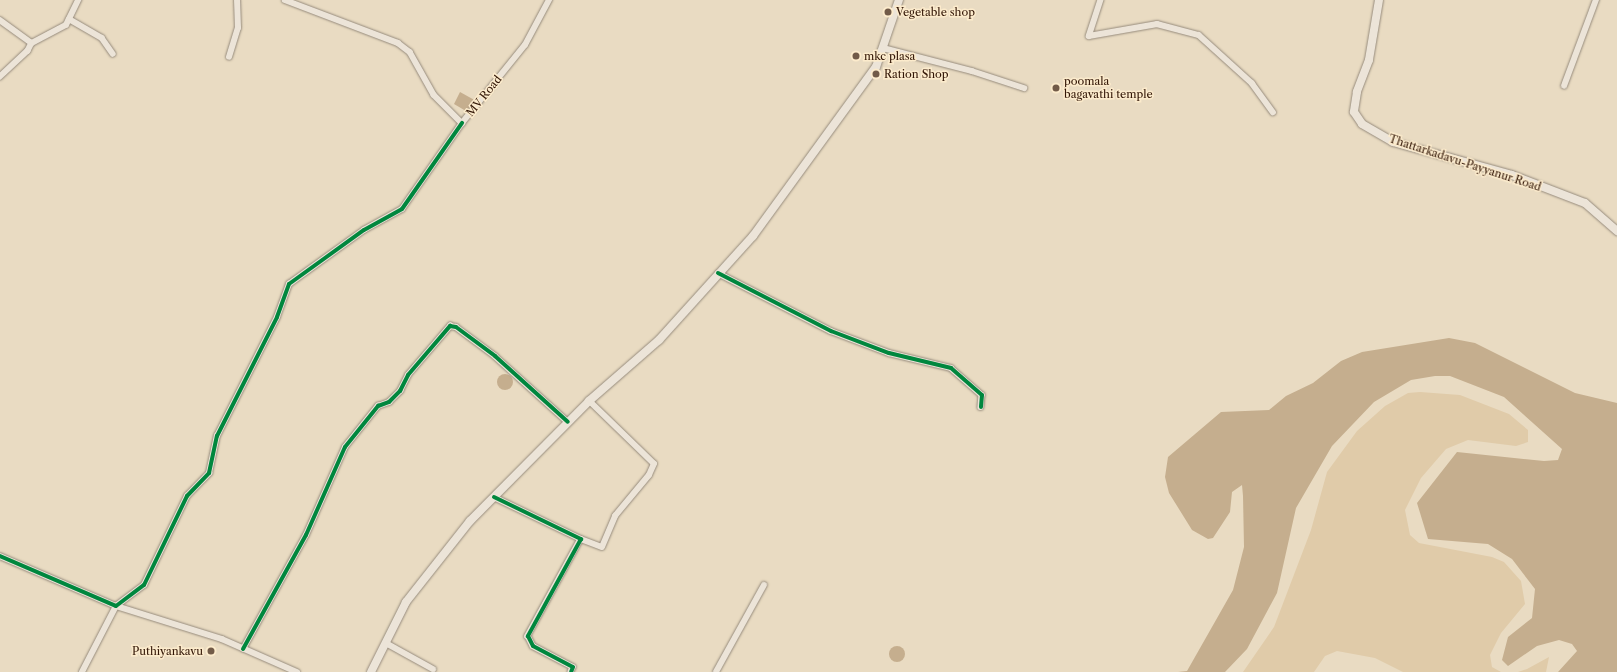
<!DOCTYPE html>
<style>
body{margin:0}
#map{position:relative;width:1617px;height:672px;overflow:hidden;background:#e9dbc2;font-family:"Libre Caslon Text",serif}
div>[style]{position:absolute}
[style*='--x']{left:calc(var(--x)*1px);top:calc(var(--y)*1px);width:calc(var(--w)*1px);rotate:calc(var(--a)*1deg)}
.green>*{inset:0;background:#e0cba9}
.water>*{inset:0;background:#c5ae8e}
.round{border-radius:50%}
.roads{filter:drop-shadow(0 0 1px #968b7c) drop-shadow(0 0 1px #968b7c)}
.minor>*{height:5.5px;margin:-2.75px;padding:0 2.75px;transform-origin:2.75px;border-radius:2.75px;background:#ece4d8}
.secondary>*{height:8px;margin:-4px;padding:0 4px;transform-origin:4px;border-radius:4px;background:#ece4d8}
.cycleway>*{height:4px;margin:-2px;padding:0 2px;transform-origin:2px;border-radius:2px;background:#00873e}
.dots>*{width:11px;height:11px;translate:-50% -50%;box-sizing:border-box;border:2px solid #fcebcc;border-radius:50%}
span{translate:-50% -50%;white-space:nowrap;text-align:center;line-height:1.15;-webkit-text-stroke:3px #fcebcc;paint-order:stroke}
.poi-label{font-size:11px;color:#321606}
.left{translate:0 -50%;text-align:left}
.right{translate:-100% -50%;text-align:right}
.street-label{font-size:11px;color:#321606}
</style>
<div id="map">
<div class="green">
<div style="clip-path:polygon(1420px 392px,1460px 395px,1509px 414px,1528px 430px,1528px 442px,1516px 446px,1468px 440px,1446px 449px,1421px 478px,1405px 510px,1410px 535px,1419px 543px,1492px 557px,1504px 562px,1521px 581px,1525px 604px,1501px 633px,1490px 655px,1492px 667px,1501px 672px,1403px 672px,1375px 658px,1337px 651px,1325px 656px,1314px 672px,1243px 672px,1274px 627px,1311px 530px,1327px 472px,1357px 431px,1385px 406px,1408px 393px)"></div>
<div style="clip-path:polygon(1549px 657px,1546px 672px,1518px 672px,1527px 669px)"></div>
</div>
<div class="water">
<div style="clip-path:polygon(460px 92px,478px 102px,471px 114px,454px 104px)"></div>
<div style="clip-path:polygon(1449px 338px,1475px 343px,1575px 393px,1617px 403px,1617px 672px,1558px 672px,1577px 651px,1572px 644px,1559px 640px,1537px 646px,1508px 666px,1502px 660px,1508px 637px,1532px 618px,1535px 589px,1512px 559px,1488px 544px,1428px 539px,1417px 503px,1457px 452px,1544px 461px,1558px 460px,1562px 449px,1504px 397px,1450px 376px,1435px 376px,1411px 380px,1374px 402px,1332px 446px,1296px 508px,1277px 593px,1247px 649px,1225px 672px,1178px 672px,1187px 671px,1233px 590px,1244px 547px,1243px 496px,1242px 485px,1232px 492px,1230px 512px,1213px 538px,1208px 539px,1192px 530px,1169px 493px,1165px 477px,1168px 457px,1221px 412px,1269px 410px,1286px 396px,1313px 383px,1341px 361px,1362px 352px)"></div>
<div class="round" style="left:497px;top:374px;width:16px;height:16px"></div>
<div class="round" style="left:889px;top:646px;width:16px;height:16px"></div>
</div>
<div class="roads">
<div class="minor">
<div style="--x:285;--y:0;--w:121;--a:20.8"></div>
<div style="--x:398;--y:43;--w:15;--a:37"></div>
<div style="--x:410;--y:52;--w:49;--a:60.8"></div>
<div style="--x:434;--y:95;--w:40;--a:45"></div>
<div style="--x:462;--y:123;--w:100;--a:-51.1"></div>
<div style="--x:525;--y:45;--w:51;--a:-61.9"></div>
<div style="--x:1101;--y:0;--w:38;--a:108"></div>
<div style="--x:1089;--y:36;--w:69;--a:-10"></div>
<div style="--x:1157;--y:24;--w:43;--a:14.7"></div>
<div style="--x:1199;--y:35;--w:72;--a:42.2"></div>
<div style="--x:1252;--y:83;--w:36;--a:54"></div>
<div style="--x:69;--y:19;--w:38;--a:30"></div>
<div style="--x:102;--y:38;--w:19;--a:55"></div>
<div style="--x:0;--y:20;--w:39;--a:36"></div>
<div style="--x:32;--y:43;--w:9;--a:117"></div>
<div style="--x:28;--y:51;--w:38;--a:137"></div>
<div style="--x:32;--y:43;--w:38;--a:-28"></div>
<div style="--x:66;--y:25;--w:28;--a:-64"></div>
<div style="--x:883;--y:48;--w:92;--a:14.5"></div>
<div style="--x:972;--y:71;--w:55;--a:18.1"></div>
<div style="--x:229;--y:57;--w:30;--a:-73"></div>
<div style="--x:238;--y:28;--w:28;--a:-92"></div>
<div style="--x:1564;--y:86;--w:92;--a:-69.6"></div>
<div style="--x:718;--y:273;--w:127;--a:27.2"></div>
<div style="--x:831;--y:331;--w:62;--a:20.8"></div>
<div style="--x:889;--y:353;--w:64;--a:13.6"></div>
<div style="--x:951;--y:368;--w:41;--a:41.1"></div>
<div style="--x:982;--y:395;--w:12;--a:95"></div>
<div style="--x:494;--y:497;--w:97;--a:25.8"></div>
<div style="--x:581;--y:539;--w:111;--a:118.7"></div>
<div style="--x:528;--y:636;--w:11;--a:63"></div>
<div style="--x:533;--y:646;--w:45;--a:27.7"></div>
<div style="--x:573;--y:667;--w:5;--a:112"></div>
<div style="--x:581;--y:539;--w:22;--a:21"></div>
<div style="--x:602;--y:547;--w:34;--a:-67"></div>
<div style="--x:615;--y:516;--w:53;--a:-50.3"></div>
<div style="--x:649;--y:475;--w:12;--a:-66"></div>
<div style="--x:654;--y:464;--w:91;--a:-135.9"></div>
<div style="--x:0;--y:556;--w:126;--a:23.3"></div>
<div style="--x:116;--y:606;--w:35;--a:-37"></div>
<div style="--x:144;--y:585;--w:99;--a:-64.2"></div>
<div style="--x:187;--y:496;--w:32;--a:-46"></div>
<div style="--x:209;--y:473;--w:38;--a:-78"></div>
<div style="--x:217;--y:436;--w:133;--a:-63.2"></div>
<div style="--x:277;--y:317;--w:35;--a:-70"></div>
<div style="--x:289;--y:284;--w:92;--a:-35.8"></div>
<div style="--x:364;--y:230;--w:43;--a:-28.9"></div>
<div style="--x:402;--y:209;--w:105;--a:-55.1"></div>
<div style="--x:386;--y:643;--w:54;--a:29"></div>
<div style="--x:243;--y:649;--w:130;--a:-61.1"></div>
<div style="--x:306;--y:535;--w:96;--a:-66.1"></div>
<div style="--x:345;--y:447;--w:53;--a:-51.2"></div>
<div style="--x:378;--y:406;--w:12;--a:-20"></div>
<div style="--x:389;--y:402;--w:16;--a:-45"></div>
<div style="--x:400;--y:391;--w:18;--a:-63"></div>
<div style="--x:408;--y:375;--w:65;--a:-49.4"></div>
<div style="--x:450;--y:326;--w:6;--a:9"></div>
<div style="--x:456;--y:327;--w:49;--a:36.6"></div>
<div style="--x:495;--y:356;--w:98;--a:42.1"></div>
<div style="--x:82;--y:672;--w:74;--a:-62.7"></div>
<div style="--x:116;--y:606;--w:111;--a:17.3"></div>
<div style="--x:222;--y:639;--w:82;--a:23.7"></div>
<div style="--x:716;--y:672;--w:99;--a:-61.1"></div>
</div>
<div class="secondary">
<div style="--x:1379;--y:0;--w:61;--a:99.5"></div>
<div style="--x:1369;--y:60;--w:34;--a:111"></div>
<div style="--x:1357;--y:92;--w:20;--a:99"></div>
<div style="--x:1354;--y:112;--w:14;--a:56"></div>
<div style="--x:1362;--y:124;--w:36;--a:30"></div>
<div style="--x:1393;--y:142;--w:123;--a:15.5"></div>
<div style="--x:1512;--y:175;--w:78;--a:21"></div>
<div style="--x:1585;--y:203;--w:43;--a:41.2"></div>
<div style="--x:371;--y:672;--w:78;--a:-63.4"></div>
<div style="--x:406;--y:602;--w:103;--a:-51.7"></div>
<div style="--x:470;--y:521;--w:169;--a:-45.2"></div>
<div style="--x:589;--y:401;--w:93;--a:-41.1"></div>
<div style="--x:659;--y:340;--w:140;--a:-47.9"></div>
<div style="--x:753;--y:236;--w:209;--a:-54"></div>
<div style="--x:876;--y:67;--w:71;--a:-71.1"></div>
</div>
</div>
<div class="cycleway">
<div style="--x:718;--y:273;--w:127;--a:27.2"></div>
<div style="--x:831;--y:331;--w:62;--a:20.8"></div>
<div style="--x:889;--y:353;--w:64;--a:13.6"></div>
<div style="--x:951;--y:368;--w:41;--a:41.1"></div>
<div style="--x:982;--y:395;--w:12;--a:95"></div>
<div style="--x:494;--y:497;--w:97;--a:25.8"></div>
<div style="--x:581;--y:539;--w:111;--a:118.7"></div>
<div style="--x:528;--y:636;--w:11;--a:63"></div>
<div style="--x:533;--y:646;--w:45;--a:27.7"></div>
<div style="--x:573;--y:667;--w:5;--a:112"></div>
<div style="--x:0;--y:556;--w:126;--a:23.3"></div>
<div style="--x:116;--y:606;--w:35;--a:-37"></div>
<div style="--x:144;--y:585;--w:99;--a:-64.2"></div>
<div style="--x:187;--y:496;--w:32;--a:-46"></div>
<div style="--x:209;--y:473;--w:38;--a:-78"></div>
<div style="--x:217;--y:436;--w:133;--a:-63.2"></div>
<div style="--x:277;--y:317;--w:35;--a:-70"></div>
<div style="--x:289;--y:284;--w:92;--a:-35.8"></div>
<div style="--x:364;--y:230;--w:43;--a:-28.9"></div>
<div style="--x:402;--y:209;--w:105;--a:-55.1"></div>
<div style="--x:243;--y:649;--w:130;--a:-61.1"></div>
<div style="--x:306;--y:535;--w:96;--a:-66.1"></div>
<div style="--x:345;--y:447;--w:53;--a:-51.2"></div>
<div style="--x:378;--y:406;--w:12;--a:-20"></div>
<div style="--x:389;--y:402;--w:16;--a:-45"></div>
<div style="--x:400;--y:391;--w:18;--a:-63"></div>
<div style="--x:408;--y:375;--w:65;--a:-49.4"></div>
<div style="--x:450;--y:326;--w:6;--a:9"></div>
<div style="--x:456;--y:327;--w:49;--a:36.6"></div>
<div style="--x:495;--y:356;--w:98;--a:42.1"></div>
</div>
<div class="dots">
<div style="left:888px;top:12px;background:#725b48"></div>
<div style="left:856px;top:56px;background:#725b48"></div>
<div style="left:876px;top:74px;background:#725b48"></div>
<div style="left:1056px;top:88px;background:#725b48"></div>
<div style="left:211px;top:651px;background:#725b48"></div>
</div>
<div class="poi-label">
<span class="left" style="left:896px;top:12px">Vegetable shop</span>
<span class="left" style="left:864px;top:56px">mkc plasa</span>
<span class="left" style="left:884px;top:74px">Ration Shop</span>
<span class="left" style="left:1064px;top:88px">poomala<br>bagavathi temple</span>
<span class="right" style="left:203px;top:651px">Puthiyankavu</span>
</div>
<div class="street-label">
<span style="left:484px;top:96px;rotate:-51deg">MV Road</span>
<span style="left:1465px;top:163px;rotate:18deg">Thattarkadavu-Payyanur Road</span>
</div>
</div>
